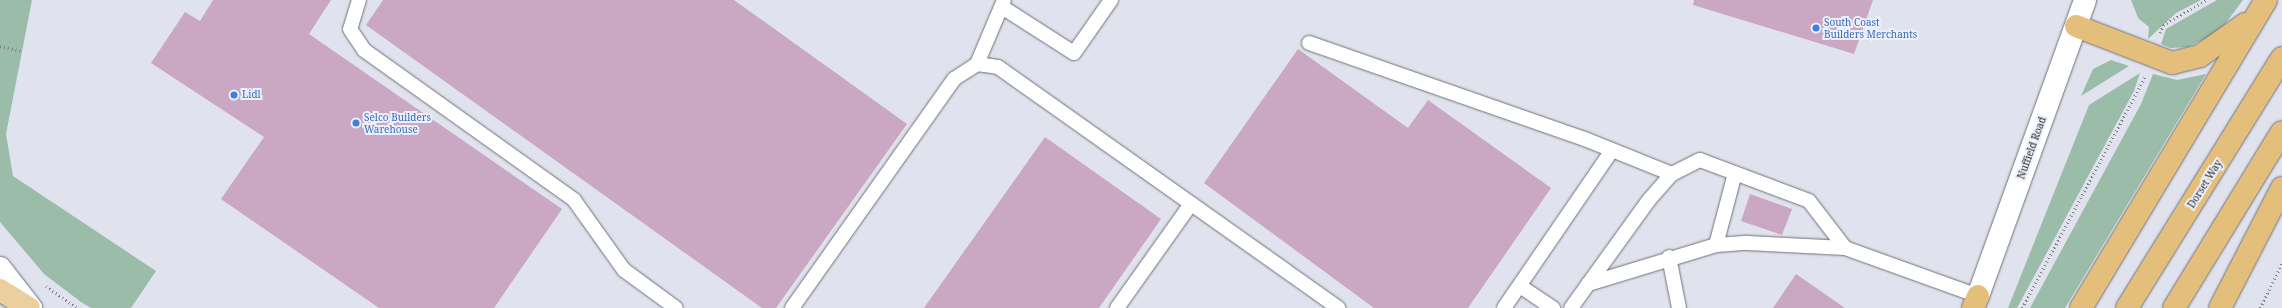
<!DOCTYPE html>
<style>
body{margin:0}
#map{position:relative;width:2282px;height:308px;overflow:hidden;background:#e0e3ed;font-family:"Noto Serif",serif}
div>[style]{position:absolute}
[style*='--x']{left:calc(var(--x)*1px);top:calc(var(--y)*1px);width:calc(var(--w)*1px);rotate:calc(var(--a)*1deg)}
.green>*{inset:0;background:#9bbca8}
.building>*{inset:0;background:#caa7c2}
.path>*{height:2.5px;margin-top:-1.25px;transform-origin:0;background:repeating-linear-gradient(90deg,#7e8086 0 1px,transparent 0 4px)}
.roads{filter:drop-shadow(0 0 1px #6f717a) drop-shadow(0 0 1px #6f717a)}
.service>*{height:14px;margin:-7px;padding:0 7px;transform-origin:7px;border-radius:7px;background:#fff}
.tertiary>*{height:22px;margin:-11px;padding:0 11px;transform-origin:11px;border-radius:11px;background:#fff}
.primary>*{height:22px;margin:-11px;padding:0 11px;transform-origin:11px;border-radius:11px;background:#ebcf9d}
.trunk>*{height:22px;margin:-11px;padding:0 11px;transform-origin:11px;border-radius:11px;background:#e4bf7c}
.dots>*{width:11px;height:11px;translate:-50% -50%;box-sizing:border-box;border:2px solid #edf0fa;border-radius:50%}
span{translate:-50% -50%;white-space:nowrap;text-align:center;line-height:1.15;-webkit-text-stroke:4px #edf0fa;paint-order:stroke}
.shop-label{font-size:10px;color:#366cbe}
.left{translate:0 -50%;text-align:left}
.street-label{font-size:10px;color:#28292c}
</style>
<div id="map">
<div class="green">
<div style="clip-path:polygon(0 0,32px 0,6px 134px,13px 176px,156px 271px,131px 308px,91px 308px,81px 302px,44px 274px,0 222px)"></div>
<div style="clip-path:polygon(2131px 0,2201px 0,2176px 13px,2148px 39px,2149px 27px,2138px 18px)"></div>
<div style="clip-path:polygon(2217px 0,2243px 0,2219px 32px,2188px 47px,2170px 48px,2161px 44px,2166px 29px)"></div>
<div style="clip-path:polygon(2111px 60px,2129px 66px,2081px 96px,2093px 69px)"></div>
<div style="clip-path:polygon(2140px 73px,2134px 91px,2017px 308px,2008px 308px,2089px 105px)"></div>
<div style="clip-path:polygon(2153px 74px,2177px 80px,2206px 74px,2065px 308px,2030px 308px,2141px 104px)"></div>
</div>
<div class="building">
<div style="clip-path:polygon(213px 0,331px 0,309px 34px,562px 209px,494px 308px,379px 308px,221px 199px,264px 137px,151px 63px,185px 12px,200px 21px)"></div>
<div style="clip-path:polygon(383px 0,734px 0,907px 124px,776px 308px,762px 308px,366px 25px)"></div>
<div style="clip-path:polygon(1694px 0,1873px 0,1854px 54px,1693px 5px)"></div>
<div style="clip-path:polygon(1298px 49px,1408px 128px,1428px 100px,1551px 188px,1468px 308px,1374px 308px,1204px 183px)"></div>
<div style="clip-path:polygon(1045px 137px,1161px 219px,1099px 308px,924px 308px)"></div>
<div style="clip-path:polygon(1750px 194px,1792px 209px,1782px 235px,1741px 221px)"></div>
<div style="clip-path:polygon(1796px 274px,1845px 308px,1773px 308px)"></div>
</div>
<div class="path">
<div style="--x:2160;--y:33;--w:9;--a:-69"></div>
<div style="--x:2163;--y:25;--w:50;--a:-30.2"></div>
<div style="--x:0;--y:46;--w:23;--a:13"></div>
<div style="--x:46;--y:286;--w:39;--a:35"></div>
<div style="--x:2022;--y:308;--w:262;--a:-62"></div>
<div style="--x:2260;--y:308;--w:50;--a:-63.9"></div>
</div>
<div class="roads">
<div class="service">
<div style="--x:359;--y:0;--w:30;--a:107"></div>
<div style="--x:350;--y:29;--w:25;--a:56"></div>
<div style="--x:364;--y:50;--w:258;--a:35.5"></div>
<div style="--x:574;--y:200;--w:86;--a:54.5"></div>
<div style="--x:624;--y:270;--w:64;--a:36.2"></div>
<div style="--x:1002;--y:7;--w:85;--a:32.6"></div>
<div style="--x:1074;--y:53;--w:65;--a:-55.1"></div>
<div style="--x:1309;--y:43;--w:292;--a:19.2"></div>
<div style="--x:1585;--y:139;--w:94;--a:21.9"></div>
<div style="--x:977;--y:64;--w:69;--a:-67.1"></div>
<div style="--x:1716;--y:245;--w:74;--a:-75.2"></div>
<div style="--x:1669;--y:257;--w:52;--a:78.9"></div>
<div style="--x:1588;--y:284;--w:134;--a:-16.9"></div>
<div style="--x:1716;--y:245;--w:31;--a:-4"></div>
<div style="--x:1747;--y:243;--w:98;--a:2.9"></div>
<div style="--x:1845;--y:248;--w:141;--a:19.8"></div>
<div style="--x:1520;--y:286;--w:40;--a:34"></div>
<div style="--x:792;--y:308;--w:281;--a:-54.7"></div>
<div style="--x:954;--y:79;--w:27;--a:-33"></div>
<div style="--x:977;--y:64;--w:21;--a:8"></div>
<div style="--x:998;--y:67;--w:417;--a:35.3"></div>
<div style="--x:1117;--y:308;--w:128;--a:-54.6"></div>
<div style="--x:1504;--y:308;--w:191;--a:-55.6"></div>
<div style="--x:1571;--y:308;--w:133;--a:-54.2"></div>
<div style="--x:1649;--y:200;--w:35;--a:-49"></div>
<div style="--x:1672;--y:174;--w:31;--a:-27"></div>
<div style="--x:1700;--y:160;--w:116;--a:20.6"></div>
<div style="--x:1809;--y:201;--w:59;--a:52.5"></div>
</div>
<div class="tertiary">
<div style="--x:0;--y:268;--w:51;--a:52.2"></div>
<div style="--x:1978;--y:296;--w:315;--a:-70.1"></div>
</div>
<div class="primary">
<div style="--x:0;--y:290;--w:34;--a:32"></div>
</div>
<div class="trunk">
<div style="--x:2076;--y:26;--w:103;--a:21.1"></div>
<div style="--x:2172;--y:63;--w:29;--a:-14"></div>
<div style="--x:2200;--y:56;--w:55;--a:-35.4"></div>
<div style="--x:1973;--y:308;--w:13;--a:-67"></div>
<div style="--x:2081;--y:308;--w:359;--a:-59"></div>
<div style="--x:2127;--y:308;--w:294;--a:-58.2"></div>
<div style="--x:2174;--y:308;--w:206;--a:-58.5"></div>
<div style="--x:2220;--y:308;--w:135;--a:-62.7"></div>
</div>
</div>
<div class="dots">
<div style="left:1816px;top:28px;background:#3f7fe0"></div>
<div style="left:234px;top:95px;background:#3f7fe0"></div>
<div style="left:356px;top:123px;background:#3f7fe0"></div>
</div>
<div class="shop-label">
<span class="left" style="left:1824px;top:28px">South Coast<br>Builders Merchants</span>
<span class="left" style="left:242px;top:95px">Lidl</span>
<span class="left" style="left:364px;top:123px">Selco Builders<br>Warehouse</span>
</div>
<div class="street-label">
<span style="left:2032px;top:148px;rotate:-70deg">Nuffield Road</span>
<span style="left:2205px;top:184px;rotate:-58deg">Dorset Way</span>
</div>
</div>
